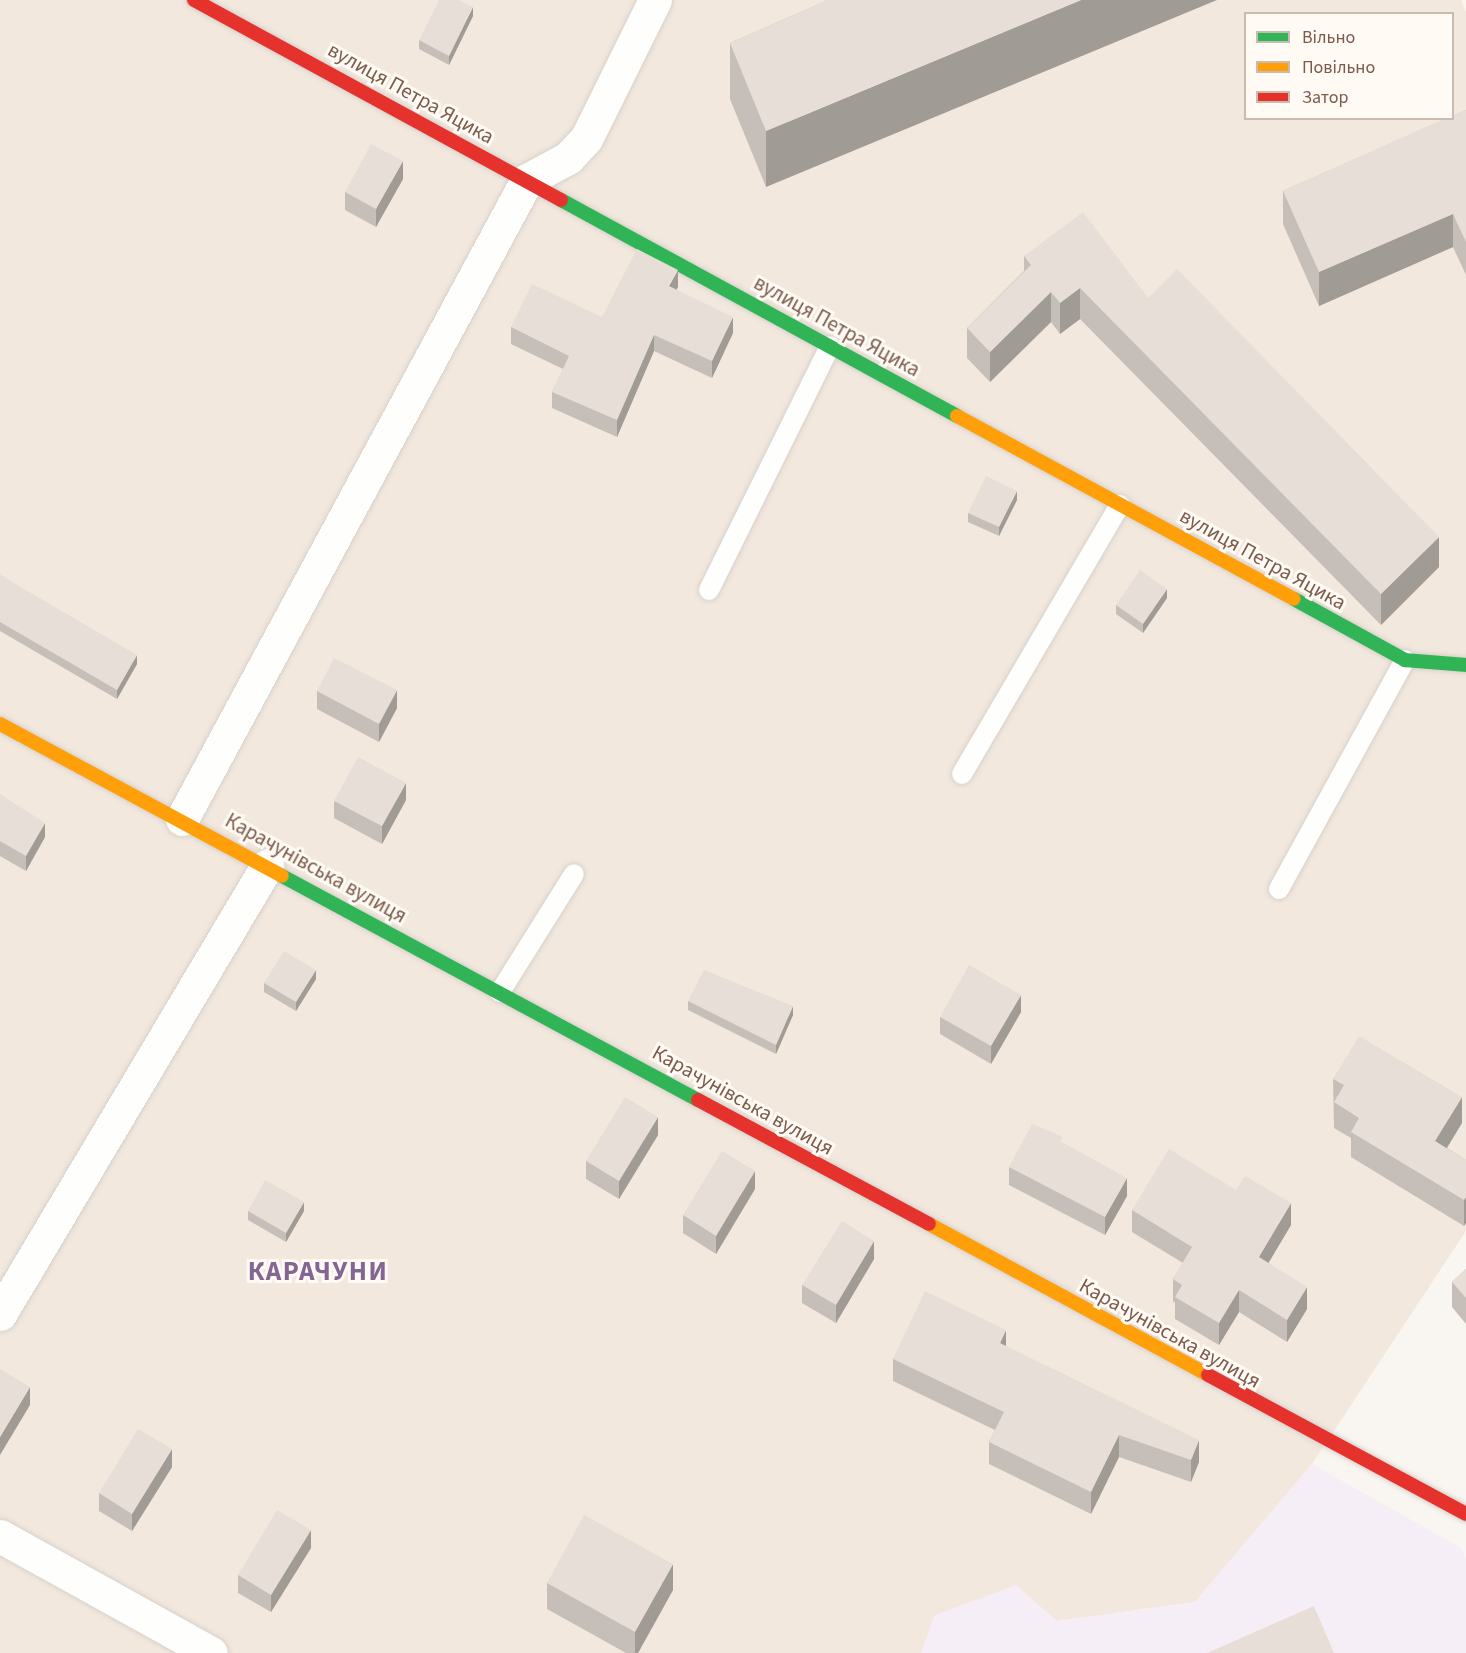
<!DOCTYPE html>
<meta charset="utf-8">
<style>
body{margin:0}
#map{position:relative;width:1466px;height:1653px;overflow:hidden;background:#f9f5f0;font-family:"Source Sans 3",sans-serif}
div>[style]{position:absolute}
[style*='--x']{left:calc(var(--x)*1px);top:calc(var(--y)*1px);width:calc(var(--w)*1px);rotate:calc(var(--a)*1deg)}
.residential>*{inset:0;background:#f2e8de}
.education>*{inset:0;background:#f6eef6}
.roads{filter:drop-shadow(0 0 2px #d7d1cb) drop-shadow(0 0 2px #d7d1cb)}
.lane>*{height:20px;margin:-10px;padding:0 10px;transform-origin:10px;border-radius:10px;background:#fefefd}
.street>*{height:33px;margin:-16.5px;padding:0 16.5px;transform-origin:16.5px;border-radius:16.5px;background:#fefefd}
.fast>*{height:14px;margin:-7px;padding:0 7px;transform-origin:7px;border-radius:7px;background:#30b455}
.slow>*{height:14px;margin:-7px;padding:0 7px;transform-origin:7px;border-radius:7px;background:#ff9f0a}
.jam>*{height:14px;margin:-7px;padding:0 7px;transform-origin:7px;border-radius:7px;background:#e5322d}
.wall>*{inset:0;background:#c6bfb9}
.shaded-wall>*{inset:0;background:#a19b96}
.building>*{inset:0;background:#e6ded7}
span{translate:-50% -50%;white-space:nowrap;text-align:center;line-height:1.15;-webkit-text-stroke:6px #fffaf3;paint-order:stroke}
.street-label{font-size:21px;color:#7a5c4d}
.district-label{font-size:27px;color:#846695;font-weight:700;letter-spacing:1.5px}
.legend{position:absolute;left:1244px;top:12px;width:210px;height:108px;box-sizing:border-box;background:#fffaf3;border:2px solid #cabbb1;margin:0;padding:8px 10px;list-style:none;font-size:18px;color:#7a5c4d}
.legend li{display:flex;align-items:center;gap:12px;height:30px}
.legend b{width:30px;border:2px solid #cabbb1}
</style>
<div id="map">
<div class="residential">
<div style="clip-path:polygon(evenodd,0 0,1461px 0,1466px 12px,1466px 1231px,1312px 1464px,1195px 1602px,1057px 1621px,935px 1615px,921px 1653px,0 1653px,0 0,1246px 14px,1452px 14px,1452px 118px,1246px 118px,1246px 14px)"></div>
</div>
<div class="education">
<div style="clip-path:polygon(1312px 1464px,1461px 1548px,1466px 1558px,1466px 1653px,921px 1653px,935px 1615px,1016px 1585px,1057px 1621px,1195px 1602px)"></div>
</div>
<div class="roads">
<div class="lane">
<div style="--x:709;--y:590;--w:272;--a:-63.6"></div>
<div style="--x:962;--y:774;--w:312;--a:-59.6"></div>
<div style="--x:1279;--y:889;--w:261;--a:-61.2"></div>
<div style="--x:500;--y:992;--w:139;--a:-57.9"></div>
</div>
<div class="street">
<div style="--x:182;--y:819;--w:726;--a:-61.64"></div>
<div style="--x:527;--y:180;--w:47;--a:-28.2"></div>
<div style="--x:568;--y:158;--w:26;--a:-47"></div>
<div style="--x:586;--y:139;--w:155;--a:-63.6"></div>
<div style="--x:0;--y:1314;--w:522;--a:-59.21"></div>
<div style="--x:0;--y:1536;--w:241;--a:29"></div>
</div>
<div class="fast">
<div style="--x:561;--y:200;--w:451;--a:28.6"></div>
<div style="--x:1294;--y:599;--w:127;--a:28.8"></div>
<div style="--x:1405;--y:660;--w:61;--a:4.7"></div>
<div style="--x:282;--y:876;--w:472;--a:28.3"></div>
</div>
<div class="slow">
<div style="--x:957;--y:416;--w:383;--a:28.5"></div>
<div style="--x:0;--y:724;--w:320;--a:28.3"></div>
<div style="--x:929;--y:1224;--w:317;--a:28.4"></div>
</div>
<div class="jam">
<div style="--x:194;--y:0;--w:418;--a:28.6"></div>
<div style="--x:698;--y:1100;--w:262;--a:28.2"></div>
<div style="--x:1208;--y:1375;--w:293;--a:28.3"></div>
</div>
</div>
<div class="wall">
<div style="clip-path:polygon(828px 0,766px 187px,730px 99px,730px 43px)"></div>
<div style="clip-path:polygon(473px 16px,449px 65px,419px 49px,419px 40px)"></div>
<div style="clip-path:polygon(1466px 110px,1466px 275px,1453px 247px,1319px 306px,1283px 224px,1283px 191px)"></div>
<div style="clip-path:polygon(403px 179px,376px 227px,345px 210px,345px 192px)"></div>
<div style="clip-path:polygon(1024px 256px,1148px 298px,1439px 567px,1381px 625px,1080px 319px,1060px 334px,1051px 322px,990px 382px,967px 358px,967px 328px,1024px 271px)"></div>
<div style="clip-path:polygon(678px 287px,676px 289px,733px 333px,712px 378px,654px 351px,617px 437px,552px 408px,552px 392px,563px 369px,511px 344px,511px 327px,602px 317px)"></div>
<div style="clip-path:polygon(1017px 500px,999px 536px,968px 522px,968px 513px)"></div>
<div style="clip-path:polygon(0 575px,137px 664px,117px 699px,0 631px)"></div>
<div style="clip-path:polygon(1167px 598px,1143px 633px,1116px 614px,1116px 605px)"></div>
<div style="clip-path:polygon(317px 691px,397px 708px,379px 742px,317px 709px)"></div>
<div style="clip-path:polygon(0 794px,45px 837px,26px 871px,0 856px)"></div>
<div style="clip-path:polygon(406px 800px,382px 844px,334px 818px,334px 801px)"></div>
<div style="clip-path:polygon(316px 979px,296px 1011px,264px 992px,264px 983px)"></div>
<div style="clip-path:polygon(688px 1001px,793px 1015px,776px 1054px,688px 1010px)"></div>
<div style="clip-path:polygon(1021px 1012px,991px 1064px,940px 1034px,940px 1017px)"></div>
<div style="clip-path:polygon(1333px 1079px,1462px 1123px,1447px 1148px,1466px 1160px,1464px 1226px,1351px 1157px,1351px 1138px,1334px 1128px)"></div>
<div style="clip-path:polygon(658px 1135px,619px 1199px,586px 1179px,586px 1161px)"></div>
<div style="clip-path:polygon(1009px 1167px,1127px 1196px,1105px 1235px,1009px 1185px)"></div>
<div style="clip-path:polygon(755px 1189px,716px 1254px,683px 1233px,683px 1215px)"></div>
<div style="clip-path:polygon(1132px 1210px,1291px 1225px,1268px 1263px,1307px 1309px,1287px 1342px,1239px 1312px,1219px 1345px,1175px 1319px,1175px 1303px,1173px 1301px,1173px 1279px,1183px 1263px,1132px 1232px)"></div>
<div style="clip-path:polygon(248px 1211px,304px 1211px,286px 1242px,248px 1220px)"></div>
<div style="clip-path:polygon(874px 1259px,836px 1323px,802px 1303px,802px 1285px)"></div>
<div style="clip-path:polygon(1466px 1269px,1466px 1324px,1452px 1307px,1452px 1282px)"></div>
<div style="clip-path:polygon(1006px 1346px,1199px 1462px,1191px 1482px,1119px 1457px,1091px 1514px,989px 1464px,989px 1442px,995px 1430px,893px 1381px,893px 1359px)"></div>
<div style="clip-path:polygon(172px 1467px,132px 1531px,99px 1511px,99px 1493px)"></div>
<div style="clip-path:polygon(311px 1548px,271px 1612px,238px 1593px,238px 1575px)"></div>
<div style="clip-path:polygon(547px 1583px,673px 1590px,638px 1653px,626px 1653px,547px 1609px)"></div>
</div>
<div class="shaded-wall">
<div style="clip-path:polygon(1081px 0,1217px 0,766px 187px,766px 131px)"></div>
<div style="clip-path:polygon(473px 7px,473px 16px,449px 65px,449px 56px)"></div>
<div style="clip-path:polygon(403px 161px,403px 179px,376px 227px,376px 209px)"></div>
<div style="clip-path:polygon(1453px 214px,1453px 247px,1319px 306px,1319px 272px)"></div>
<div style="clip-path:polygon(678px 270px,678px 287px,669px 303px,669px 286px)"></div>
<div style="clip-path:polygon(1080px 288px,1080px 319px,1060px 334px,1060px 303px)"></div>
<div style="clip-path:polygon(1051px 292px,1051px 322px,990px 382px,990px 352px)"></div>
<div style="clip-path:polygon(733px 317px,733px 333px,712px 378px,712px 361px)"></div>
<div style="clip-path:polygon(654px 335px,654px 351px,617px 437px,617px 420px)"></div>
<div style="clip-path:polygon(1017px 491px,1017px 500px,999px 536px,999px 527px)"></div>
<div style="clip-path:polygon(1439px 537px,1439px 567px,1381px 625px,1381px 594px)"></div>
<div style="clip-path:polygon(1167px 589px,1167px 598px,1143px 633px,1143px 624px)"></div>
<div style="clip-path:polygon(137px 655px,137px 664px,117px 699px,117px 690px)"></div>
<div style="clip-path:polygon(397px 690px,397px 708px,379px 742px,379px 724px)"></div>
<div style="clip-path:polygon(406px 783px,406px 800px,382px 844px,382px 826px)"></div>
<div style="clip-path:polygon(45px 823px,45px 837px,26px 871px,26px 856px)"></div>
<div style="clip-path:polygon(316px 970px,316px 979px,296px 1011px,296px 1002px)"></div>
<div style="clip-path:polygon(1021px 995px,1021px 1012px,991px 1064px,991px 1046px)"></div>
<div style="clip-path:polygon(793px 1006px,793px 1015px,776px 1054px,776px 1045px)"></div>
<div style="clip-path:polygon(1462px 1097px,1462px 1123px,1435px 1167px,1435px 1141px)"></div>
<div style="clip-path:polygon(658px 1117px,658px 1135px,619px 1199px,619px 1181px)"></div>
<div style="clip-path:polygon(755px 1171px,755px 1189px,716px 1254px,716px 1236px)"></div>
<div style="clip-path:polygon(1127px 1178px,1127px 1196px,1105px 1235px,1105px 1217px)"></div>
<div style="clip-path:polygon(1466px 1197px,1466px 1223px,1464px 1226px,1464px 1200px)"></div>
<div style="clip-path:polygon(304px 1202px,304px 1211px,286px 1242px,286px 1233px)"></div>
<div style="clip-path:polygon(1291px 1203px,1291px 1225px,1259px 1279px,1259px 1257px)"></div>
<div style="clip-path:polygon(874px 1241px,874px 1259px,836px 1323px,836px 1305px)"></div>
<div style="clip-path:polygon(1307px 1287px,1307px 1309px,1287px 1342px,1287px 1320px)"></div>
<div style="clip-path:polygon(1239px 1290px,1239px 1312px,1219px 1345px,1219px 1323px)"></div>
<div style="clip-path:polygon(1006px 1330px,1006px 1352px,1000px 1343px)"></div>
<div style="clip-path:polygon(30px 1387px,30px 1405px,0 1455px,0 1437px)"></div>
<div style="clip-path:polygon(1119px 1435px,1119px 1457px,1091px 1514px,1091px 1492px)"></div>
<div style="clip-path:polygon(1199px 1440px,1199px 1462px,1191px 1482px,1191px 1460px)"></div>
<div style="clip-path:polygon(172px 1449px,172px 1467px,132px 1531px,132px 1514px)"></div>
<div style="clip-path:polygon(311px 1530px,311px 1548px,271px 1612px,271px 1595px)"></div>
<div style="clip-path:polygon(673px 1564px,673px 1590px,638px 1653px,635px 1653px,635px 1632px)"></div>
</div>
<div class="building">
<div style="clip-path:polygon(439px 0,459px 0,473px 7px,449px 56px,419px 40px)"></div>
<div style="clip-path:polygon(828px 0,1081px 0,766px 131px,730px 43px)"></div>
<div style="clip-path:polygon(1466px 110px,1466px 242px,1453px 214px,1319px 272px,1283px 191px,1446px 118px,1452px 118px,1452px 116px)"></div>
<div style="clip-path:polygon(371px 144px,403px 161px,376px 209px,345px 192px)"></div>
<div style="clip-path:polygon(1083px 212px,1148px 298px,1177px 269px,1439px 537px,1381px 594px,1080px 288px,1060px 303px,1051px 292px,990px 352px,967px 328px,1031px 265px,1024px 256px)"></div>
<div style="clip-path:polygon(637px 249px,678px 270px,669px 286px,733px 317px,712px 361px,654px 335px,617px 420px,552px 392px,569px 356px,511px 327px,532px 284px,602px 317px)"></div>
<div style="clip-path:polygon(986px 476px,1017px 491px,999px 527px,968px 513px)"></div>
<div style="clip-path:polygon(1140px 570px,1167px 589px,1143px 624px,1116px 605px)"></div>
<div style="clip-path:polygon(0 575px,137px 655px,117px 690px,0 622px)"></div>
<div style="clip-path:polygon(334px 658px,397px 690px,379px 724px,317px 691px)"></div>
<div style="clip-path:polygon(358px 757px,406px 783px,382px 826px,334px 801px)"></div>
<div style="clip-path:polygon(0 794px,45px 823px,26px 856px,0 841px)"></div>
<div style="clip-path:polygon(284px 951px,316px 970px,296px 1002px,264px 983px)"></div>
<div style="clip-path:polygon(969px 965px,1021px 995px,991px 1046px,940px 1017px)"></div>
<div style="clip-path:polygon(704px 970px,793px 1006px,776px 1045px,688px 1001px)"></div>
<div style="clip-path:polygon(1359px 1036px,1462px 1097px,1435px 1141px,1466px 1160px,1466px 1197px,1464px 1200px,1351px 1132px,1359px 1118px,1334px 1102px,1344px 1085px,1333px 1079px)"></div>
<div style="clip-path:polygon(625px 1097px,658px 1117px,619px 1181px,586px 1161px)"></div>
<div style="clip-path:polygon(1032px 1124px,1063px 1137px,1060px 1141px,1127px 1178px,1105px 1217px,1009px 1167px)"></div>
<div style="clip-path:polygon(1169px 1149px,1236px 1190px,1245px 1176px,1291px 1203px,1259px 1257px,1307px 1287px,1287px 1320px,1239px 1290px,1219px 1323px,1175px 1297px,1182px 1285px,1173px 1279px,1192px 1247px,1132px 1210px)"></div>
<div style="clip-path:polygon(722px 1151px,755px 1171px,716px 1236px,683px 1215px)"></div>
<div style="clip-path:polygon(265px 1180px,304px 1202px,286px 1233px,248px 1211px)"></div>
<div style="clip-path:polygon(842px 1221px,874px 1241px,836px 1305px,802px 1285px)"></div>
<div style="clip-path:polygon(1466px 1269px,1466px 1298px,1452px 1282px)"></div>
<div style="clip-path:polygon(925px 1291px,1006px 1330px,1000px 1343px,1199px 1440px,1191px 1460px,1119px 1435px,1091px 1492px,989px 1442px,1004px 1412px,893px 1359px)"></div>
<div style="clip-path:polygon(0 1369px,30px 1387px,0 1437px)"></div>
<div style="clip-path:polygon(138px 1429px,172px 1449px,132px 1514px,99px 1493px)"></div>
<div style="clip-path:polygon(277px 1510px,311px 1530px,271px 1595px,238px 1575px)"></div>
<div style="clip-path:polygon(584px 1515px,673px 1564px,635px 1632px,547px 1583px)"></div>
<div style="clip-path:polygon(1314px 1606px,1334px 1653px,1207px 1653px)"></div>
</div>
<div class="street-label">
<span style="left:411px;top:93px;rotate:29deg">вулиця Петра Яцика</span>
<span style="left:837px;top:326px;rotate:29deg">вулиця Петра Яцика</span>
<span style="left:1263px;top:559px;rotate:29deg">вулиця Петра Яцика</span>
<span style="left:316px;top:868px;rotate:29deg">Карачунівська вулиця</span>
<span style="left:743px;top:1100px;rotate:29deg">Карачунівська вулиця</span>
<span style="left:1170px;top:1333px;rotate:29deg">Карачунівська вулиця</span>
</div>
<div class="district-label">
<span style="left:318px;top:1272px">КАРАЧУНИ</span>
</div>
<ul class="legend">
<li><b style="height:8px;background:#30b455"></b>Вільно</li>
<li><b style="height:8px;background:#ff9f0a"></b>Повільно</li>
<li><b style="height:8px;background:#e5322d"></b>Затор</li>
</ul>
</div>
